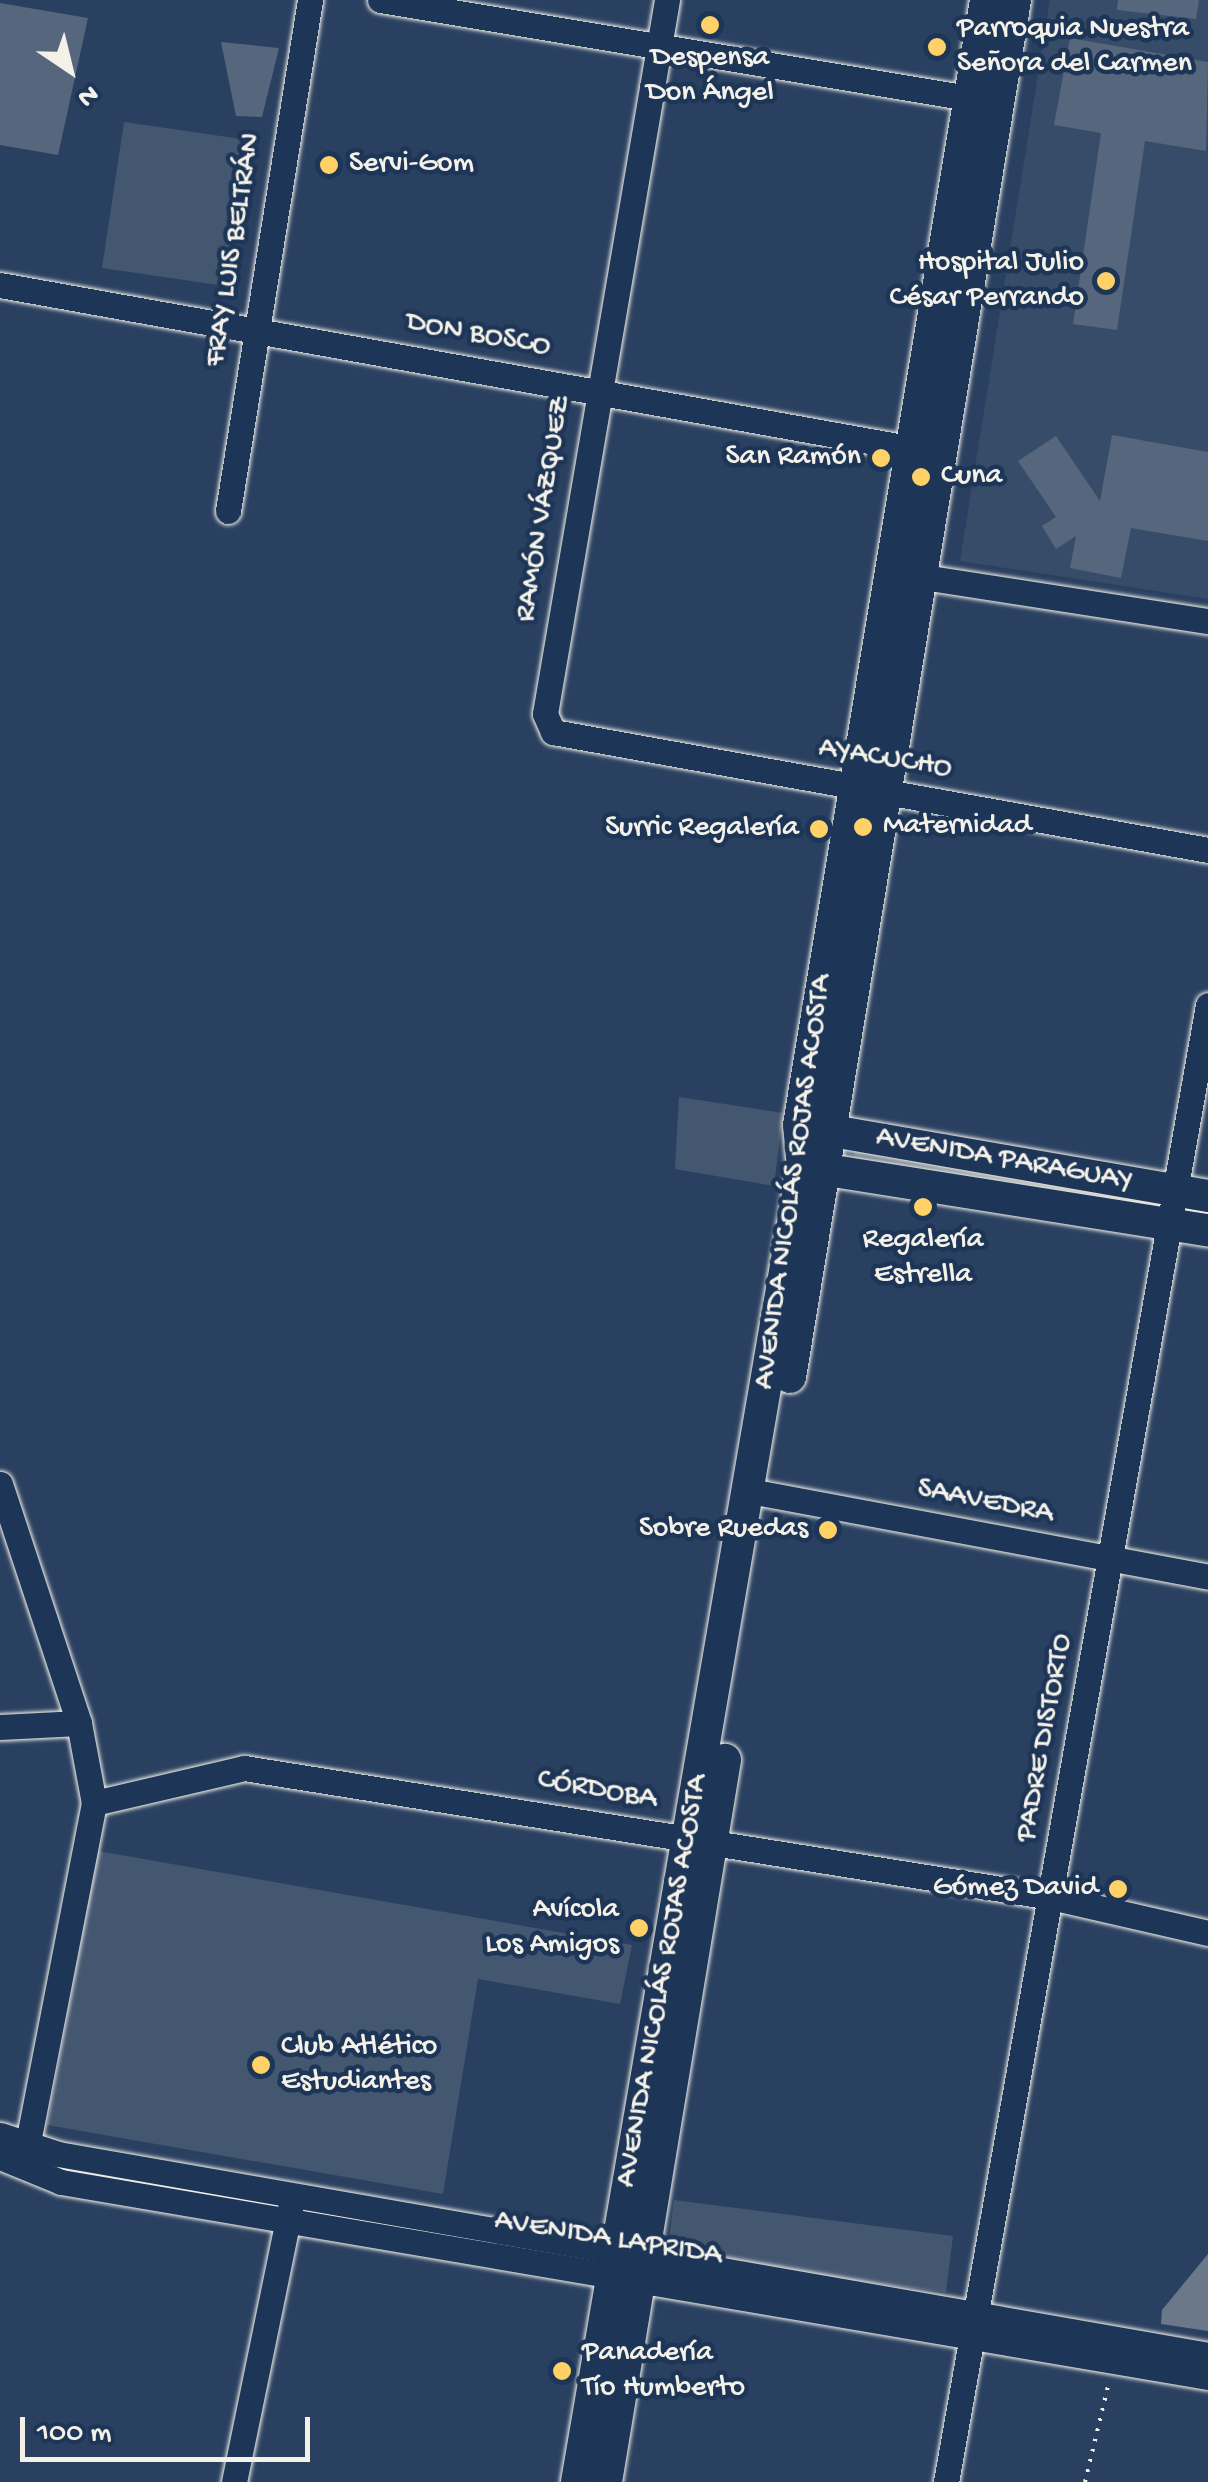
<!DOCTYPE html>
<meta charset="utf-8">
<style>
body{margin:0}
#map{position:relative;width:1208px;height:2482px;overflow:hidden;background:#2a4060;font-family:"Gochi Hand",sans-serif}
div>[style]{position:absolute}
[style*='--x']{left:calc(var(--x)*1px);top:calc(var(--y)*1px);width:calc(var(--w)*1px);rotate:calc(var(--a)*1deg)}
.built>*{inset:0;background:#374c69}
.green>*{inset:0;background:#445771}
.water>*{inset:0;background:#6a788a}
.building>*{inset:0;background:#56677d}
.path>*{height:4px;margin-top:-2px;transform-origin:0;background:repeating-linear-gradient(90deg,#f4f1e8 0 2.5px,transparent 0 10.5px)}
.roads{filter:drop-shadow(0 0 2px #f4f1e8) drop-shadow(0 0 2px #f4f1e8)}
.minor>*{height:25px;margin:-12.5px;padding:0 12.5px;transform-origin:12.5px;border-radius:12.5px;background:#1d3557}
.major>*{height:32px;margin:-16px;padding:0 16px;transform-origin:16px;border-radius:16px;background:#1d3557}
.dots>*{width:28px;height:28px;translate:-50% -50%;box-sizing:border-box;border:5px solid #1d3557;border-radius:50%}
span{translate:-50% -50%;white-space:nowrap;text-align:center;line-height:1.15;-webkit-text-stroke:9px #1d3557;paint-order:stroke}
.poi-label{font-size:30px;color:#f4f1e8}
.left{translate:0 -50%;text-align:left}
.right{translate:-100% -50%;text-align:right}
.street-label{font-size:30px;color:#f4f1e8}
.north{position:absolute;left:20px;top:20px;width:100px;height:100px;-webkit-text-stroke:8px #1d3557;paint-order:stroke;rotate:145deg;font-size:28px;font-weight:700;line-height:40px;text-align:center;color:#f4f1e8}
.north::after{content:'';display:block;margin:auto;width:35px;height:45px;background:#f4f1e8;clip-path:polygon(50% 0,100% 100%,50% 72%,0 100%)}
.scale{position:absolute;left:20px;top:2417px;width:290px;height:45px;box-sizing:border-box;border:5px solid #f4f1e8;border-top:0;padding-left:12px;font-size:30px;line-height:35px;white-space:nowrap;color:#f4f1e8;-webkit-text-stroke:8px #1d3557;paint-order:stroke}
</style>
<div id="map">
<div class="built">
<div style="clip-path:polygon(1050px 0,1208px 0,1208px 599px,960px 561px)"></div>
</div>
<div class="green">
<div style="clip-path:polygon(124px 122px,255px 141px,232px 287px,102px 268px)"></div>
<div style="clip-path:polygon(679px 1097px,783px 1113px,774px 1186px,675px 1169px)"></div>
<div style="clip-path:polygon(854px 1150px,1159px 1198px,1156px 1214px,855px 1160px)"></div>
<div style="clip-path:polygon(98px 1851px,632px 1945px,620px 2004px,478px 1979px,443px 2194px,47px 2125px)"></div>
<div style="clip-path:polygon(674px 2200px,953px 2236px,946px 2292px,667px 2257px)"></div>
</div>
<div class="water">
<div style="clip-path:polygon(1208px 2254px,1208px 2331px,1161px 2324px,1162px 2310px)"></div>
</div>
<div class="building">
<div style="clip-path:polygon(1118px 0,1199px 0,1196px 19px,1117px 10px)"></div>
<div style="clip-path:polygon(0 3px,88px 18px,58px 155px,0 145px)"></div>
<div style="clip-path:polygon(1070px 38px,1208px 62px,1206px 151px,1145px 141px,1117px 330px,1073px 324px,1101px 133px,1054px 125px)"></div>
<div style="clip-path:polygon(221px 42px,279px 48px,262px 117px,236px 116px)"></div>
<div style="clip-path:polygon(1112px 435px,1208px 452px,1208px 541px,1131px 528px,1121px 578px,1070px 568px,1076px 536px,1056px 549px,1042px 526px,1056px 517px,1018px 461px,1056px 436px,1100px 501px)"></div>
</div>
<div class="path">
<div style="--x:1085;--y:2482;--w:103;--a:-76.5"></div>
</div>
<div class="roads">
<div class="minor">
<div style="--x:380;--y:0;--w:614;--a:9.46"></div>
<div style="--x:667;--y:0;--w:724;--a:99.7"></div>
<div style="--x:545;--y:714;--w:20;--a:66"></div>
<div style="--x:553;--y:732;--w:666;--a:10.21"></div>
<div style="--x:0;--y:285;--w:940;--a:10.17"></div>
<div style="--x:228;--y:511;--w:518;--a:-80.88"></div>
<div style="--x:904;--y:574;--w:308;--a:8.8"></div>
<div style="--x:0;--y:1484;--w:252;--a:71.7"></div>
<div style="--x:79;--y:1723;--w:81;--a:79.4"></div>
<div style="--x:94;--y:1803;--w:357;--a:101"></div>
<div style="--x:750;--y:1491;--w:466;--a:10.6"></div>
<div style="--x:0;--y:1727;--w:79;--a:-2.9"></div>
<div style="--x:94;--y:1803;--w:154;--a:-13.1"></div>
<div style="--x:244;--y:1768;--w:817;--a:9.08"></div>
<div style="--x:1051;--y:1897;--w:161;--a:12.9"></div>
<div style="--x:0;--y:2135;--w:61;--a:18.1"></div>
<div style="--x:58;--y:2154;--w:1167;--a:9.91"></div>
<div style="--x:0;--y:2157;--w:66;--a:22.3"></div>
<div style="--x:61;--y:2182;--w:1163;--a:9.65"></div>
<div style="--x:234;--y:2482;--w:280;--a:-78.4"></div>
<div style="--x:946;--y:2482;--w:1500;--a:-79.94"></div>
</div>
<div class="major">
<div style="--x:809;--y:1127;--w:405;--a:9.8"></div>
<div style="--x:808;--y:1167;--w:405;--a:9"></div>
<div style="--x:790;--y:1377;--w:1395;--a:-80.72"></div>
<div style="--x:577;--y:2482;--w:1334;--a:-80.25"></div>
<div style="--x:803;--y:1167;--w:42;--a:-95.4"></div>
<div style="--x:799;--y:1125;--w:1140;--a:-80.56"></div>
<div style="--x:606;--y:2482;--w:732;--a:-80.64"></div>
</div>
</div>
<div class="dots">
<div style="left:710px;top:25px;background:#ffd166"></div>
<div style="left:937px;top:47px;background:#ffd166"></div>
<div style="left:329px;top:165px;background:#ffd166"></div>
<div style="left:1106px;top:281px;background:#ffd166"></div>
<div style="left:881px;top:458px;background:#ffd166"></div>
<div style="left:921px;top:477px;background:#ffd166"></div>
<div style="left:863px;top:827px;background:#ffd166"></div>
<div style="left:819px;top:829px;background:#ffd166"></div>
<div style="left:923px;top:1207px;background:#ffd166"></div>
<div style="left:828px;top:1530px;background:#ffd166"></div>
<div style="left:1118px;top:1889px;background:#ffd166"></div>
<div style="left:639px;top:1928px;background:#ffd166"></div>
<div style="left:261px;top:2065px;background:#ffd166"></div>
<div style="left:562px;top:2371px;background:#ffd166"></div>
</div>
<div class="poi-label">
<span class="left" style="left:957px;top:47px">Parroquia Nuestra<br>Señora del Carmen</span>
<span style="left:710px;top:76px">Despensa<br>Don Ángel</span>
<span class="left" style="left:349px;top:165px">Servi-Gom</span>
<span class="right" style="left:1084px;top:281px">Hospital Julio<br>César Perrando</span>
<span class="right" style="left:861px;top:458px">San Ramón</span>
<span class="left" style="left:941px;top:477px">Cuna</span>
<span class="left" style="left:883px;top:827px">Maternidad</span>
<span class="right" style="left:799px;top:829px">Surric Regalería</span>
<span style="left:923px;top:1258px">Regalería<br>Estrella</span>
<span class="right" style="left:808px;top:1530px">Sobre Ruedas</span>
<span class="right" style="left:1098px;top:1889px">Gómez David</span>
<span class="right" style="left:619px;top:1928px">Avícola<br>Los Amigos</span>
<span class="left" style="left:281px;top:2065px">Club Atlético<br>Estudiantes</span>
<span class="left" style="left:582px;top:2371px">Panadería<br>Tío Humberto</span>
</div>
<div class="street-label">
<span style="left:235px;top:250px;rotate:-81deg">FRAY LUIS BELTRÁN</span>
<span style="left:478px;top:336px;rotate:10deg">DON BOSCO</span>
<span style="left:545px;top:509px;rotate:-81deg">RAMÓN VÁZQUEZ</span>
<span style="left:885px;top:760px;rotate:9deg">AYACUCHO</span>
<span style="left:1004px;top:1161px;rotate:10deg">AVENIDA PARAGUAY</span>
<span style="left:795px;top:1182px;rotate:-82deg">AVENIDA NICOLÁS ROJAS ACOSTA</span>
<span style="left:985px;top:1503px;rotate:11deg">SAAVEDRA</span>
<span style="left:1046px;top:1738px;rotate:-80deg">PADRE DISTORTO</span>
<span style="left:597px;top:1791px;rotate:10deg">CÓRDOBA</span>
<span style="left:664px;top:1981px;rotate:-80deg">AVENIDA NICOLÁS ROJAS ACOSTA</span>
<span style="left:608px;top:2240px;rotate:9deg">AVENIDA LAPRIDA</span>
</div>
<div class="north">N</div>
<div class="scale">100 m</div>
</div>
